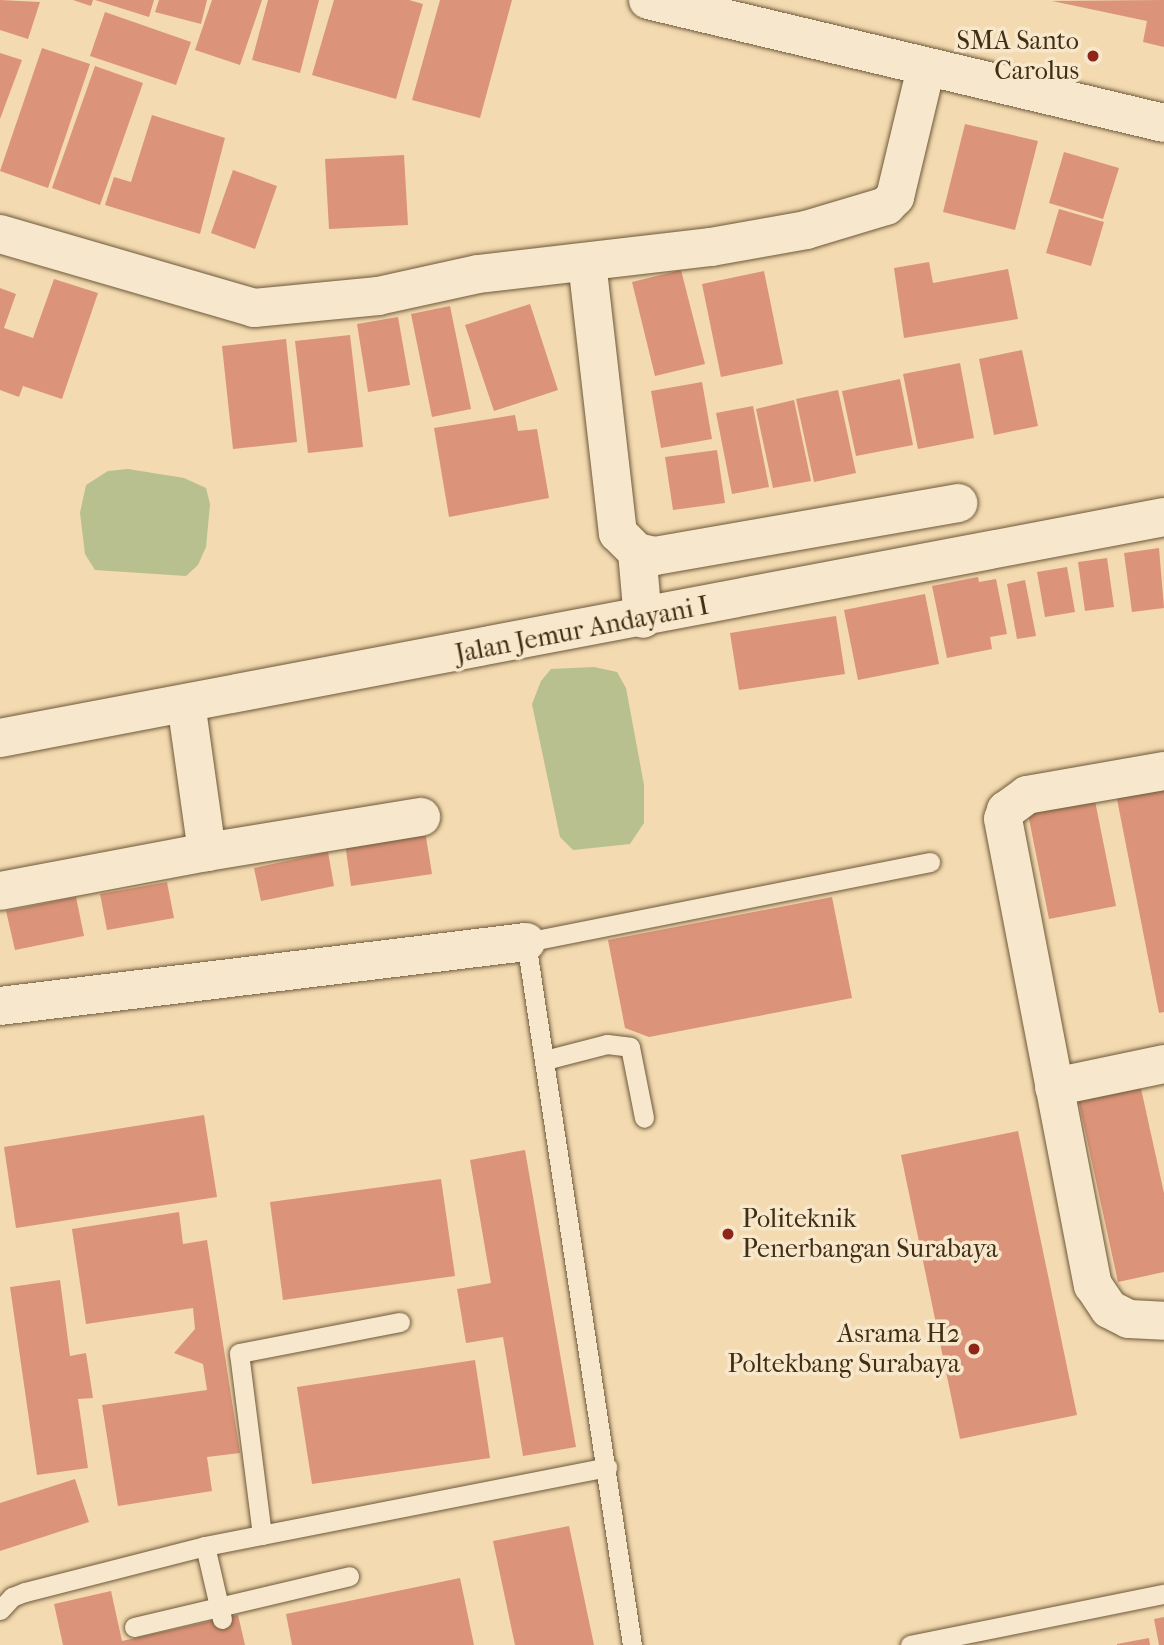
<!DOCTYPE html>
<style>
body{margin:0}
#map{position:relative;width:1164px;height:1645px;overflow:hidden;background:#f3dab0;font-family:"IM FELL French Canon",serif}
div>[style]{position:absolute}
[style*='--x']{left:calc(var(--x)*1px);top:calc(var(--y)*1px);width:calc(var(--w)*1px);rotate:calc(var(--a)*1deg)}
.green>*{inset:0;background:#b7c08e}
.building>*{inset:0;background:#db9479}
.roads{filter:drop-shadow(0 0 2px #6e593a) drop-shadow(0 0 2px #6e593a)}
.lane>*{height:19px;margin:-9.5px;padding:0 9.5px;transform-origin:9.5px;border-radius:9.5px;background:#f7e7cc}
.street>*{height:38px;margin:-19px;padding:0 19px;transform-origin:19px;border-radius:19px;background:#f7e7cc}
.dots>*{width:19px;height:19px;translate:-50% -50%;box-sizing:border-box;border:4px solid #f7e7cc;border-radius:50%}
span{translate:-50% -50%;white-space:nowrap;text-align:center;line-height:1.15;-webkit-text-stroke:7px #f7e7cc;paint-order:stroke}
.poi-label{font-size:26px;color:#422e12}
.right{translate:-100% -50%;text-align:right}
.left{translate:0 -50%;text-align:left}
.street-label{font-size:26px;color:#422e12}
</style>
<div id="map">
<div class="green">
<div style="clip-path:polygon(128px 469px,184px 478px,206px 488px,210px 504px,206px 547px,198px 565px,186px 576px,95px 570px,85px 554px,80px 513px,86px 485px,108px 471px)"></div>
<div style="clip-path:polygon(594px 667px,617px 672px,626px 688px,644px 785px,644px 823px,630px 844px,573px 850px,560px 837px,532px 704px,541px 681px,551px 669px)"></div>
</div>
<div class="building">
<div style="clip-path:polygon(0 0,40px 2px,28px 39px,0 30px)"></div>
<div style="clip-path:polygon(73px 0,93px 0,91px 6px)"></div>
<div style="clip-path:polygon(95px 0,154px 0,149px 17px)"></div>
<div style="clip-path:polygon(159px 0,207px 0,201px 24px,155px 12px)"></div>
<div style="clip-path:polygon(212px 0,262px 0,240px 65px,195px 50px)"></div>
<div style="clip-path:polygon(268px 0,319px 0,300px 73px,252px 60px)"></div>
<div style="clip-path:polygon(334px 0,409px 0,423px 4px,396px 99px,312px 75px)"></div>
<div style="clip-path:polygon(440px 0,512px 0,480px 118px,412px 100px)"></div>
<div style="clip-path:polygon(1164px 0,1164px 47px,1143px 42px,1147px 21px,1052px 1px)"></div>
<div style="clip-path:polygon(105px 12px,191px 42px,176px 85px,90px 56px)"></div>
<div style="clip-path:polygon(42px 48px,90px 64px,48px 188px,0 171px)"></div>
<div style="clip-path:polygon(0 53px,22px 60px,0 119px)"></div>
<div style="clip-path:polygon(95px 66px,143px 83px,100px 205px,52px 188px)"></div>
<div style="clip-path:polygon(152px 115px,225px 138px,200px 234px,105px 205px,114px 177px,131px 182px)"></div>
<div style="clip-path:polygon(965px 124px,1038px 141px,1015px 230px,943px 212px)"></div>
<div style="clip-path:polygon(1064px 152px,1119px 168px,1103px 219px,1049px 203px)"></div>
<div style="clip-path:polygon(404px 155px,408px 225px,329px 229px,325px 159px)"></div>
<div style="clip-path:polygon(233px 170px,277px 186px,255px 249px,211px 233px)"></div>
<div style="clip-path:polygon(1059px 209px,1104px 222px,1091px 266px,1046px 253px)"></div>
<div style="clip-path:polygon(929px 262px,933px 283px,1008px 269px,1018px 319px,904px 338px,894px 268px)"></div>
<div style="clip-path:polygon(681px 270px,705px 364px,655px 376px,632px 282px)"></div>
<div style="clip-path:polygon(764px 271px,783px 364px,721px 377px,702px 284px)"></div>
<div style="clip-path:polygon(54px 279px,98px 293px,62px 399px,23px 386px,19px 397px,0 390px,0 288px,16px 294px,4px 328px,33px 338px)"></div>
<div style="clip-path:polygon(530px 304px,558px 390px,494px 411px,465px 325px)"></div>
<div style="clip-path:polygon(450px 306px,471px 409px,432px 417px,411px 314px)"></div>
<div style="clip-path:polygon(398px 317px,410px 385px,368px 392px,357px 324px)"></div>
<div style="clip-path:polygon(350px 335px,363px 447px,308px 453px,295px 341px)"></div>
<div style="clip-path:polygon(286px 339px,297px 442px,233px 449px,222px 346px)"></div>
<div style="clip-path:polygon(1022px 350px,1038px 426px,994px 435px,979px 359px)"></div>
<div style="clip-path:polygon(960px 363px,974px 438px,918px 449px,903px 374px)"></div>
<div style="clip-path:polygon(900px 379px,913px 445px,856px 456px,842px 391px)"></div>
<div style="clip-path:polygon(702px 382px,712px 439px,661px 448px,651px 391px)"></div>
<div style="clip-path:polygon(838px 390px,856px 473px,814px 482px,796px 399px)"></div>
<div style="clip-path:polygon(794px 400px,811px 481px,773px 488px,756px 409px)"></div>
<div style="clip-path:polygon(753px 406px,769px 487px,732px 494px,716px 413px)"></div>
<div style="clip-path:polygon(515px 415px,518px 431px,537px 429px,549px 498px,449px 517px,434px 428px)"></div>
<div style="clip-path:polygon(717px 450px,725px 503px,673px 510px,665px 457px)"></div>
<div style="clip-path:polygon(1159px 548px,1164px 608px,1132px 612px,1124px 553px)"></div>
<div style="clip-path:polygon(1107px 558px,1114px 607px,1085px 611px,1078px 562px)"></div>
<div style="clip-path:polygon(1067px 567px,1075px 612px,1045px 617px,1037px 572px)"></div>
<div style="clip-path:polygon(978px 577px,979px 582px,996px 579px,1007px 634px,990px 637px,992px 649px,947px 658px,932px 586px)"></div>
<div style="clip-path:polygon(1025px 580px,1036px 636px,1017px 639px,1007px 584px)"></div>
<div style="clip-path:polygon(925px 594px,939px 664px,858px 680px,844px 610px)"></div>
<div style="clip-path:polygon(836px 616px,845px 674px,739px 690px,730px 633px)"></div>
<div style="clip-path:polygon(1164px 779px,1164px 1012px,1159px 1013px,1115px 789px)"></div>
<div style="clip-path:polygon(1093px 791px,1116px 906px,1049px 919px,1026px 804px)"></div>
<div style="clip-path:polygon(425px 831px,432px 874px,351px 886px,345px 843px)"></div>
<div style="clip-path:polygon(328px 852px,334px 886px,261px 901px,254px 868px)"></div>
<div style="clip-path:polygon(167px 882px,174px 918px,107px 930px,100px 894px)"></div>
<div style="clip-path:polygon(76px 897px,84px 936px,15px 950px,6px 911px)"></div>
<div style="clip-path:polygon(832px 897px,852px 998px,649px 1037px,625px 1028px,608px 940px)"></div>
<div style="clip-path:polygon(1138px 1075px,1164px 1193px,1164px 1272px,1118px 1282px,1076px 1089px)"></div>
<div style="clip-path:polygon(204px 1115px,217px 1197px,16px 1228px,4px 1147px)"></div>
<div style="clip-path:polygon(1018px 1131px,1077px 1415px,960px 1439px,901px 1155px)"></div>
<div style="clip-path:polygon(525px 1150px,576px 1447px,523px 1456px,503px 1337px,466px 1343px,457px 1289px,491px 1283px,470px 1160px)"></div>
<div style="clip-path:polygon(441px 1179px,455px 1276px,283px 1300px,270px 1202px)"></div>
<div style="clip-path:polygon(179px 1212px,183px 1244px,207px 1240px,240px 1453px,207px 1457px,212px 1491px,118px 1506px,102px 1405px,207px 1390px,203px 1364px,174px 1353px,195px 1329px,193px 1308px,86px 1324px,72px 1229px)"></div>
<div style="clip-path:polygon(60px 1280px,70px 1356px,86px 1353px,93px 1398px,78px 1399px,88px 1468px,37px 1475px,10px 1287px)"></div>
<div style="clip-path:polygon(475px 1360px,490px 1458px,312px 1484px,297px 1387px)"></div>
<div style="clip-path:polygon(75px 1479px,89px 1522px,0 1551px,0 1503px)"></div>
<div style="clip-path:polygon(569px 1526px,594px 1645px,515px 1645px,493px 1541px)"></div>
<div style="clip-path:polygon(460px 1578px,474px 1645px,292px 1645px,286px 1614px)"></div>
<div style="clip-path:polygon(111px 1591px,122px 1641px,238px 1615px,245px 1645px,63px 1645px,54px 1604px)"></div>
<div style="clip-path:polygon(1164px 1617px,1164px 1645px,1159px 1645px,1154px 1619px)"></div>
<div style="clip-path:polygon(1149px 1638px,1150px 1645px,1117px 1645px,1117px 1644px)"></div>
</div>
<div class="roads">
<div class="lane">
<div style="--x:545;--y:1060;--w:64;--a:-14.5"></div>
<div style="--x:607;--y:1044;--w:23;--a:7"></div>
<div style="--x:630;--y:1047;--w:72;--a:78.8"></div>
<div style="--x:262;--y:1535;--w:183;--a:-97.2"></div>
<div style="--x:239;--y:1353;--w:164;--a:-10.9"></div>
<div style="--x:205;--y:1546;--w:75;--a:76.9"></div>
<div style="--x:0;--y:1610;--w:18;--a:-47"></div>
<div style="--x:12;--y:1597;--w:14;--a:-21"></div>
<div style="--x:25;--y:1592;--w:186;--a:-14.3"></div>
<div style="--x:205;--y:1546;--w:410;--a:-11.1"></div>
<div style="--x:134;--y:1627;--w:221;--a:-13.3"></div>
<div style="--x:632;--y:1645;--w:711;--a:-98.57"></div>
<div style="--x:526;--y:942;--w:412;--a:-11.2"></div>
<div style="--x:910;--y:1645;--w:259;--a:-11.4"></div>
</div>
<div class="street">
<div style="--x:648;--y:0;--w:530;--a:13.41"></div>
<div style="--x:0;--y:234;--w:265;--a:16.2"></div>
<div style="--x:254;--y:308;--w:125;--a:-5.5"></div>
<div style="--x:378;--y:296;--w:102;--a:-12.4"></div>
<div style="--x:478;--y:274;--w:235;--a:-6.6"></div>
<div style="--x:711;--y:247;--w:97;--a:-10.1"></div>
<div style="--x:806;--y:230;--w:84;--a:-16.7"></div>
<div style="--x:886;--y:206;--w:13;--a:-45"></div>
<div style="--x:895;--y:197;--w:133;--a:-76.5"></div>
<div style="--x:587;--y:262;--w:273;--a:83.5"></div>
<div style="--x:618;--y:533;--w:27;--a:45"></div>
<div style="--x:637;--y:552;--w:18;--a:13"></div>
<div style="--x:655;--y:556;--w:308;--a:-9.9"></div>
<div style="--x:637;--y:552;--w:67;--a:84.9"></div>
<div style="--x:0;--y:738;--w:1185;--a:-10.75"></div>
<div style="--x:1164;--y:771;--w:139;--a:170.1"></div>
<div style="--x:1027;--y:795;--w:26;--a:144"></div>
<div style="--x:1006;--y:810;--w:9;--a:108"></div>
<div style="--x:1003;--y:819;--w:475;--a:79.1"></div>
<div style="--x:1093;--y:1285;--w:29;--a:56"></div>
<div style="--x:1109;--y:1309;--w:22;--a:27"></div>
<div style="--x:1129;--y:1319;--w:35;--a:3"></div>
<div style="--x:207;--y:852;--w:217;--a:-9.3"></div>
<div style="--x:0;--y:891;--w:211;--a:-10.7"></div>
<div style="--x:207;--y:852;--w:150;--a:-98"></div>
<div style="--x:0;--y:1006;--w:530;--a:-6.94"></div>
<div style="--x:1054;--y:1087;--w:112;--a:-11.8"></div>
</div>
</div>
<div class="dots">
<div style="left:1093px;top:56px;background:#8f2418"></div>
<div style="left:728px;top:1234px;background:#8f2418"></div>
<div style="left:974px;top:1349px;background:#8f2418"></div>
</div>
<div class="poi-label">
<span class="right" style="left:1079px;top:56px">SMA Santo<br>Carolus</span>
<span class="left" style="left:742px;top:1234px">Politeknik<br>Penerbangan Surabaya</span>
<span class="right" style="left:960px;top:1349px">Asrama H2<br>Poltekbang Surabaya</span>
</div>
<div class="street-label">
<span style="left:582px;top:630px;rotate:-11deg">Jalan Jemur Andayani I</span>
</div>
</div>
